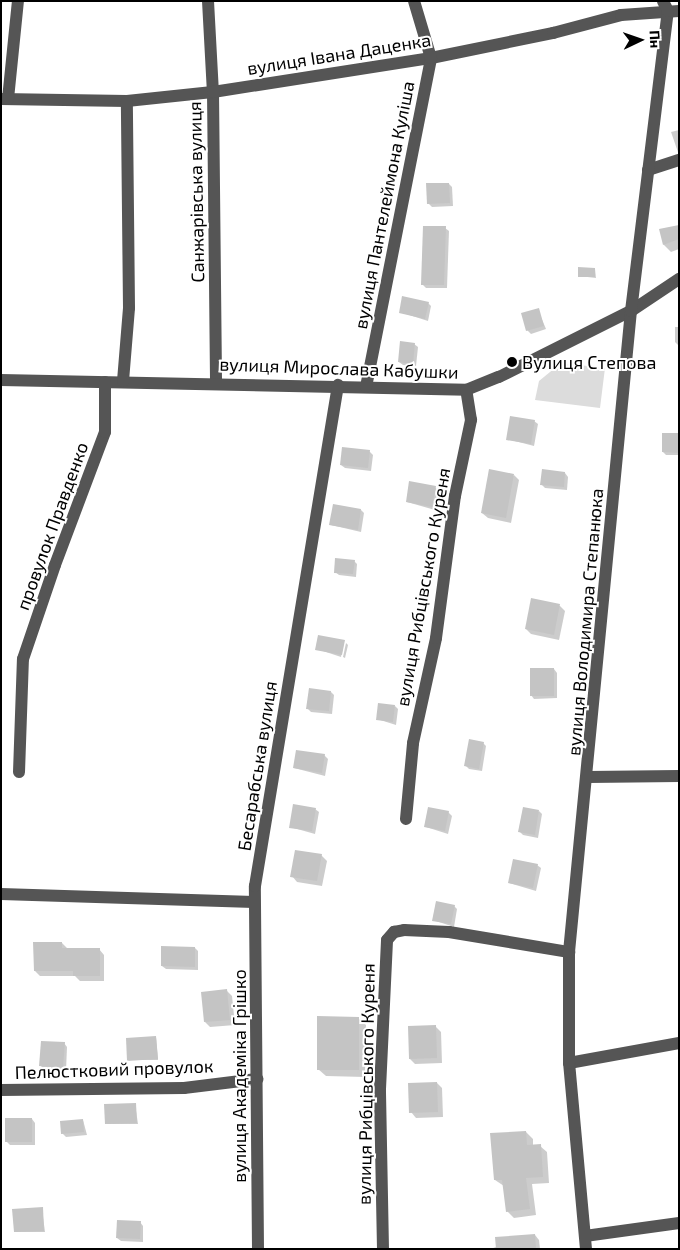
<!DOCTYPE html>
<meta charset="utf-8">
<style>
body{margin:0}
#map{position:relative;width:680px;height:1250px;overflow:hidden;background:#fff;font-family:"Exo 2",sans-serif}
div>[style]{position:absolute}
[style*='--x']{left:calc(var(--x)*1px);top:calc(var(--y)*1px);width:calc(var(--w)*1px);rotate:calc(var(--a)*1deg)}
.green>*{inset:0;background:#dcdcdc}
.shadow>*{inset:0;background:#0003}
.building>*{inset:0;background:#c4c4c4}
.minor>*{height:12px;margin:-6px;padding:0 6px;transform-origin:6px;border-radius:6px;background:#555}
.dots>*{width:14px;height:14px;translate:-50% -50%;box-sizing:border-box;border:2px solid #fff;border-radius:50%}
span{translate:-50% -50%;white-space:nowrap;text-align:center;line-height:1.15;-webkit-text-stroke:4px #fff;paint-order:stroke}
.street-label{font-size:18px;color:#000}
.poi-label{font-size:18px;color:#000}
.left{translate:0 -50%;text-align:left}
.frame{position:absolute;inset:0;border:2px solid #000;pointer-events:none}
.north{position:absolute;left:615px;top:15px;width:50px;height:50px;-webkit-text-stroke:4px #fff;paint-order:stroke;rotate:87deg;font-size:14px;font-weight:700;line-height:20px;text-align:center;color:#000}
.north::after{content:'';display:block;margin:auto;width:18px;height:22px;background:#000;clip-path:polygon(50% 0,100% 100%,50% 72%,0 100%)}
</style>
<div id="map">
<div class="green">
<div style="clip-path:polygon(561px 363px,605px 368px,600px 408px,535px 400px,539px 381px)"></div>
</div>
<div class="shadow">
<div style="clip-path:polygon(679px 130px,679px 155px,671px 132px)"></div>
<div style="clip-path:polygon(449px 184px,452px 187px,453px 206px,432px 207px,428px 203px)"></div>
<div style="clip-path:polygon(679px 226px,679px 249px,671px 252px,664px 245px,661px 230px)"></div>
<div style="clip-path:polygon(445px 228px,449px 231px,447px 288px,426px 288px,423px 285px)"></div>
<div style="clip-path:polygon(595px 269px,596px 278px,579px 276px)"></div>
<div style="clip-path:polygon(428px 303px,431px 306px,428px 321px,400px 312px)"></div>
<div style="clip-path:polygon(538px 310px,546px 329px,531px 334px,527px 330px)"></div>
<div style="clip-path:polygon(675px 327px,679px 327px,679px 346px,675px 342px)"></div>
<div style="clip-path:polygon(414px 344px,418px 347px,416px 366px,403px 365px,399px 362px)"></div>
<div style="clip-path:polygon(534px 421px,538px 424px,534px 446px,507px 439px)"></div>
<div style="clip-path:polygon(679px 435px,679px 455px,666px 455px,663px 452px)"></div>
<div style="clip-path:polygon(369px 451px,373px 455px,371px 471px,345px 468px,341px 465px)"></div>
<div style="clip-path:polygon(565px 473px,568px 477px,567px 490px,545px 488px,541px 484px)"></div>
<div style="clip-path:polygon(514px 475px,519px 480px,511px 523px,488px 518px,482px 513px)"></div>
<div style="clip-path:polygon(435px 487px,438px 491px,435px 510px,407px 502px)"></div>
<div style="clip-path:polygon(361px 510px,364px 513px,361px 532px,331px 525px)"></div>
<div style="clip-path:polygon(354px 561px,357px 564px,356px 577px,339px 575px,335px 572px)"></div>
<div style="clip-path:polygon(532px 600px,560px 606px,565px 611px,559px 640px,531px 634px,526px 629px)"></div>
<div style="clip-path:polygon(344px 641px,341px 657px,317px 649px)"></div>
<div style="clip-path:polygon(346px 643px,348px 645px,345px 658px,343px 657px)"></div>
<div style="clip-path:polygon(554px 669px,557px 673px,557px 698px,534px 699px,531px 695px)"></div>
<div style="clip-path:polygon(331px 692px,334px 695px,332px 714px,311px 712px,307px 708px)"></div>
<div style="clip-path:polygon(395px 706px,398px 709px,396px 725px,377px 719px)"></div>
<div style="clip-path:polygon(483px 743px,486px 746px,482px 771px,469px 769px,466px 766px)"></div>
<div style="clip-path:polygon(324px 755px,328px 759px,325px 776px,294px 768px)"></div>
<div style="clip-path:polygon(315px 809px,319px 812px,315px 834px,290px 827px)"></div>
<div style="clip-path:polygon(539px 811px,542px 814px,538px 838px,523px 835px,519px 831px)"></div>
<div style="clip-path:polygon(448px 812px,452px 816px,448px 834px,426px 827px)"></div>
<div style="clip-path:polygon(321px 855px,327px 861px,322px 886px,297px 882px,292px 876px)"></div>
<div style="clip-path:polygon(537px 865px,541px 868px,536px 891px,509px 883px)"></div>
<div style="clip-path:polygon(454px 906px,457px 909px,454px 927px,433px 920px)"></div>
<div style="clip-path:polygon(62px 943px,68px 949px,99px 949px,104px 955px,104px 981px,80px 981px,75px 976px,40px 976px,35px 971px)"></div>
<div style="clip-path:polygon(195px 948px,198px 951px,198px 970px,166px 969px,162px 966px)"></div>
<div style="clip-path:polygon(227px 991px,232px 996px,235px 1025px,210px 1027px,205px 1022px)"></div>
<div style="clip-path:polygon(358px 1018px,366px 1025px,365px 1077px,326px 1076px,318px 1069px)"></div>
<div style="clip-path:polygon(435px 1026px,441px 1032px,442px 1063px,415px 1064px,410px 1059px)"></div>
<div style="clip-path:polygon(156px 1037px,158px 1060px,128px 1060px)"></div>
<div style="clip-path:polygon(64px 1043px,67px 1047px,66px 1071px,44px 1069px,41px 1066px)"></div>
<div style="clip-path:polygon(437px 1083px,442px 1088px,443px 1117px,416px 1118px,411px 1112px)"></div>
<div style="clip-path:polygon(135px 1104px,138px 1124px,106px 1124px)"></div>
<div style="clip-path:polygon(32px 1119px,35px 1123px,35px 1145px,10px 1145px,6px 1141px)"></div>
<div style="clip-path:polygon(83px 1120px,87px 1135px,66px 1137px,62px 1133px)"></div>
<div style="clip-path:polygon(526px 1132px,533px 1139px,533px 1146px,540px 1146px,547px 1152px,549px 1183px,532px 1184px,536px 1215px,514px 1218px,507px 1211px,504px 1186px,495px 1180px)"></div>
<div style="clip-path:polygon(42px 1209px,45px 1232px,15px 1232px)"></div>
<div style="clip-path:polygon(140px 1222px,143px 1226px,143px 1242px,121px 1241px,117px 1238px)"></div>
<div style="clip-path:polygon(535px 1235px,539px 1240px,540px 1249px,490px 1249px)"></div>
</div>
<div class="building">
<div style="clip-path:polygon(426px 183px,449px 183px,450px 203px,427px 204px)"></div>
<div style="clip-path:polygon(679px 225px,679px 239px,663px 245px,659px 229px)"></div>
<div style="clip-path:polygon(423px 226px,446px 226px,444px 285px,421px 285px)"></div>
<div style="clip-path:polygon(578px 267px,595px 268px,595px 277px,578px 277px)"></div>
<div style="clip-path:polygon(402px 296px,429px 302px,425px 319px,399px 313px)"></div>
<div style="clip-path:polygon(539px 308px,544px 326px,526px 331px,521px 313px)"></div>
<div style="clip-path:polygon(400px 341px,415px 343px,413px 364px,398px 362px)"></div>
<div style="clip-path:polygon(510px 416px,535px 420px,531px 444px,506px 440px)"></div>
<div style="clip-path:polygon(662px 433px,679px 433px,679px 453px,662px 452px)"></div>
<div style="clip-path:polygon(342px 447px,370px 450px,368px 468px,340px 465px)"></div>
<div style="clip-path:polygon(489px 469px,514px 474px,506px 518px,481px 513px)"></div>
<div style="clip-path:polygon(542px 469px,565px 472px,564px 487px,540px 485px)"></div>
<div style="clip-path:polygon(409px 481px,436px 486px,432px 507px,406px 502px)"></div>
<div style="clip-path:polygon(333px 504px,361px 509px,358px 530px,329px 525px)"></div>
<div style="clip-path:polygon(335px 558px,355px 560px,353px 574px,334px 573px)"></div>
<div style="clip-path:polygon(531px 598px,560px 604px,554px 635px,525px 629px)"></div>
<div style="clip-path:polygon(318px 635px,345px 640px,342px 655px,315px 650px)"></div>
<div style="clip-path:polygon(530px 668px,554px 668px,554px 696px,530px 696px)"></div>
<div style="clip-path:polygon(309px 688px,331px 691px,329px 711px,306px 709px)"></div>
<div style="clip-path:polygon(378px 703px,395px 705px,393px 722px,376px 720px)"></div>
<div style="clip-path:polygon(469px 739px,484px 742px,479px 769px,464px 766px)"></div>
<div style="clip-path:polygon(296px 750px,325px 754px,322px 773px,293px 768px)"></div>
<div style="clip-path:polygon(293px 804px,316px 808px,312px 831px,289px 828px)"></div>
<div style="clip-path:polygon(428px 807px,449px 811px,445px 831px,424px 827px)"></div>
<div style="clip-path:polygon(523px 807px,539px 810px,535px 835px,518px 832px)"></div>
<div style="clip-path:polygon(295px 850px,322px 854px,317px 881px,290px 877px)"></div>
<div style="clip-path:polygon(513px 859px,538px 864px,533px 888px,508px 883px)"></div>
<div style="clip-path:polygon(436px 901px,455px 905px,451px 924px,432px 921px)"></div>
<div style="clip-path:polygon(33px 942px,62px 942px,62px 948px,100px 948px,100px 976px,73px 976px,73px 971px,34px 971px)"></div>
<div style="clip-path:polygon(161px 946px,195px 947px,195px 967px,161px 966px)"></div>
<div style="clip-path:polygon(227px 989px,230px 1020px,204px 1022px,201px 992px)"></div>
<div style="clip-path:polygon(317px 1016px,359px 1017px,359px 1070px,317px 1070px)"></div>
<div style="clip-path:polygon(436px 1025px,437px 1058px,409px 1059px,408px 1026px)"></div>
<div style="clip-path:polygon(156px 1036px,158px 1059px,127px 1061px,126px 1038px)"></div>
<div style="clip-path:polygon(41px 1041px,65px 1042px,63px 1068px,39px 1066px)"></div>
<div style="clip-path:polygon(437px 1082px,438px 1112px,409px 1113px,408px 1083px)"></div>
<div style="clip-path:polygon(136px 1103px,137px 1123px,105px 1124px,104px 1104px)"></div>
<div style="clip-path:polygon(5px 1118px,32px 1118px,32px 1142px,5px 1142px)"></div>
<div style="clip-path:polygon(83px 1119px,84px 1132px,61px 1134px,60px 1121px)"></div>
<div style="clip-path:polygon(526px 1131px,527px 1145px,541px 1144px,543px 1177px,526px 1178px,530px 1209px,506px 1212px,502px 1180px,494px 1180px,490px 1133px)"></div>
<div style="clip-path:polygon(43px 1207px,44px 1231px,14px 1232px,12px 1209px)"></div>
<div style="clip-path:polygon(117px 1220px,141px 1221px,140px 1239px,116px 1238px)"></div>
<div style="clip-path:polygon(535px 1234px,536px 1249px,496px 1249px,495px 1237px)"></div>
</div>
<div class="minor">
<div style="--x:208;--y:1;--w:91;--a:86.9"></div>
<div style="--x:213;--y:92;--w:290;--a:89.4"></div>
<div style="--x:1;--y:99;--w:126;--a:0.9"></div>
<div style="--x:127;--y:101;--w:86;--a:-6"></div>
<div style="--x:213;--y:92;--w:221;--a:-8.9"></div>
<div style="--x:431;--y:58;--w:125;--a:-11.6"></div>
<div style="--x:553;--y:33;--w:70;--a:-14.8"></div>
<div style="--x:621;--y:15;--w:58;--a:-3.9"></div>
<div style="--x:8;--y:99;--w:99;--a:-84.2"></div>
<div style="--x:648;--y:170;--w:33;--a:-18"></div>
<div style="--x:1;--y:380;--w:465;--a:1.2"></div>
<div style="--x:466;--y:390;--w:35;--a:-22"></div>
<div style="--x:499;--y:377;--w:148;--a:-26.6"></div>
<div style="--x:631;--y:311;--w:58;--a:-33.7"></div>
<div style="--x:123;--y:381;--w:73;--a:-85.3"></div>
<div style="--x:129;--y:308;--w:207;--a:-90.6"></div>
<div style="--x:366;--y:387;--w:335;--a:-78.8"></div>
<div style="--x:431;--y:58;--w:59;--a:-106.6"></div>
<div style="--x:19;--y:772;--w:113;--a:-88"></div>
<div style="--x:23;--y:659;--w:99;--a:-71.2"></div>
<div style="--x:55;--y:565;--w:142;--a:-69.4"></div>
<div style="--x:105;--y:432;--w:50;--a:-90"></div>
<div style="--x:588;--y:777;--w:91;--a:-0.6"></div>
<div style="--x:406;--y:819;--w:76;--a:-84.7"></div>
<div style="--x:413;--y:743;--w:107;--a:-77.6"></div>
<div style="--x:436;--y:638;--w:143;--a:-82.4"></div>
<div style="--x:455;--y:496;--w:78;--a:-78.1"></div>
<div style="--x:471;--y:420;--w:30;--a:-99"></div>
<div style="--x:1;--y:894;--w:253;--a:1.8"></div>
<div style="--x:569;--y:1063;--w:112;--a:-10.3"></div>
<div style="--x:1;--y:1090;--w:183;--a:-0.6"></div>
<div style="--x:184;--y:1088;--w:74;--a:-7"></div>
<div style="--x:585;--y:1236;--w:95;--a:-7.9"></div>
<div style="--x:258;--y:1249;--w:363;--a:-90.5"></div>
<div style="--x:255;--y:886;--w:508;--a:-80.59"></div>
<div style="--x:383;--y:1249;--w:160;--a:-91.1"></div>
<div style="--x:380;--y:1089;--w:149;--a:-87.3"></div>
<div style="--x:387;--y:940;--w:11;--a:-49"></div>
<div style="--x:394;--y:932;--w:10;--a:-11"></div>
<div style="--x:404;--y:930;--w:45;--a:2.5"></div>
<div style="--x:449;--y:932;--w:122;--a:9.5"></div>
<div style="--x:586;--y:1249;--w:187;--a:-95.2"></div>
<div style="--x:569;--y:1063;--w:111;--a:-90"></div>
<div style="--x:569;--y:952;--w:644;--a:-84.48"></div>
<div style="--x:631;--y:311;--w:302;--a:-83"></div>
<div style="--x:668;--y:11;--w:11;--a:-117"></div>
</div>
<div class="dots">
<div style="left:512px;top:362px;background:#000"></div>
</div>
<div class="street-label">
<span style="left:339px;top:54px;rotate:-9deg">вулиця Івана Даценка</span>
<span style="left:196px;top:192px;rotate:-91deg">Санжарівська вулиця</span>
<span style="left:384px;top:205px;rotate:-79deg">вулиця Пантелеймона Куліша</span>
<span style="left:339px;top:368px;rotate:2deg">вулиця Мирослава Кабушки</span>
<span style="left:52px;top:526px;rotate:-70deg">провулок Правденко</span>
<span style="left:423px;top:587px;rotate:-80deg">вулиця Рибцівського Куреня</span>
<span style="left:585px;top:622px;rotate:-85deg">вулиця Володимира Степанюка</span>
<span style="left:257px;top:766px;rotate:-81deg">Бесарабська вулиця</span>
<span style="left:114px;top:1069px;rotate:-2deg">Пелюстковий провулок</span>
<span style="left:239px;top:1076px;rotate:-90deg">вулиця Академіка Грішко</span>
<span style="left:366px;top:1084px;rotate:-89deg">вулиця Рибцівського Куреня</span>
</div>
<div class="poi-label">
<span class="left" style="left:522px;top:362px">Вулиця Степова</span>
</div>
<div class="frame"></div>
<div class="north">Пн</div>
</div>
